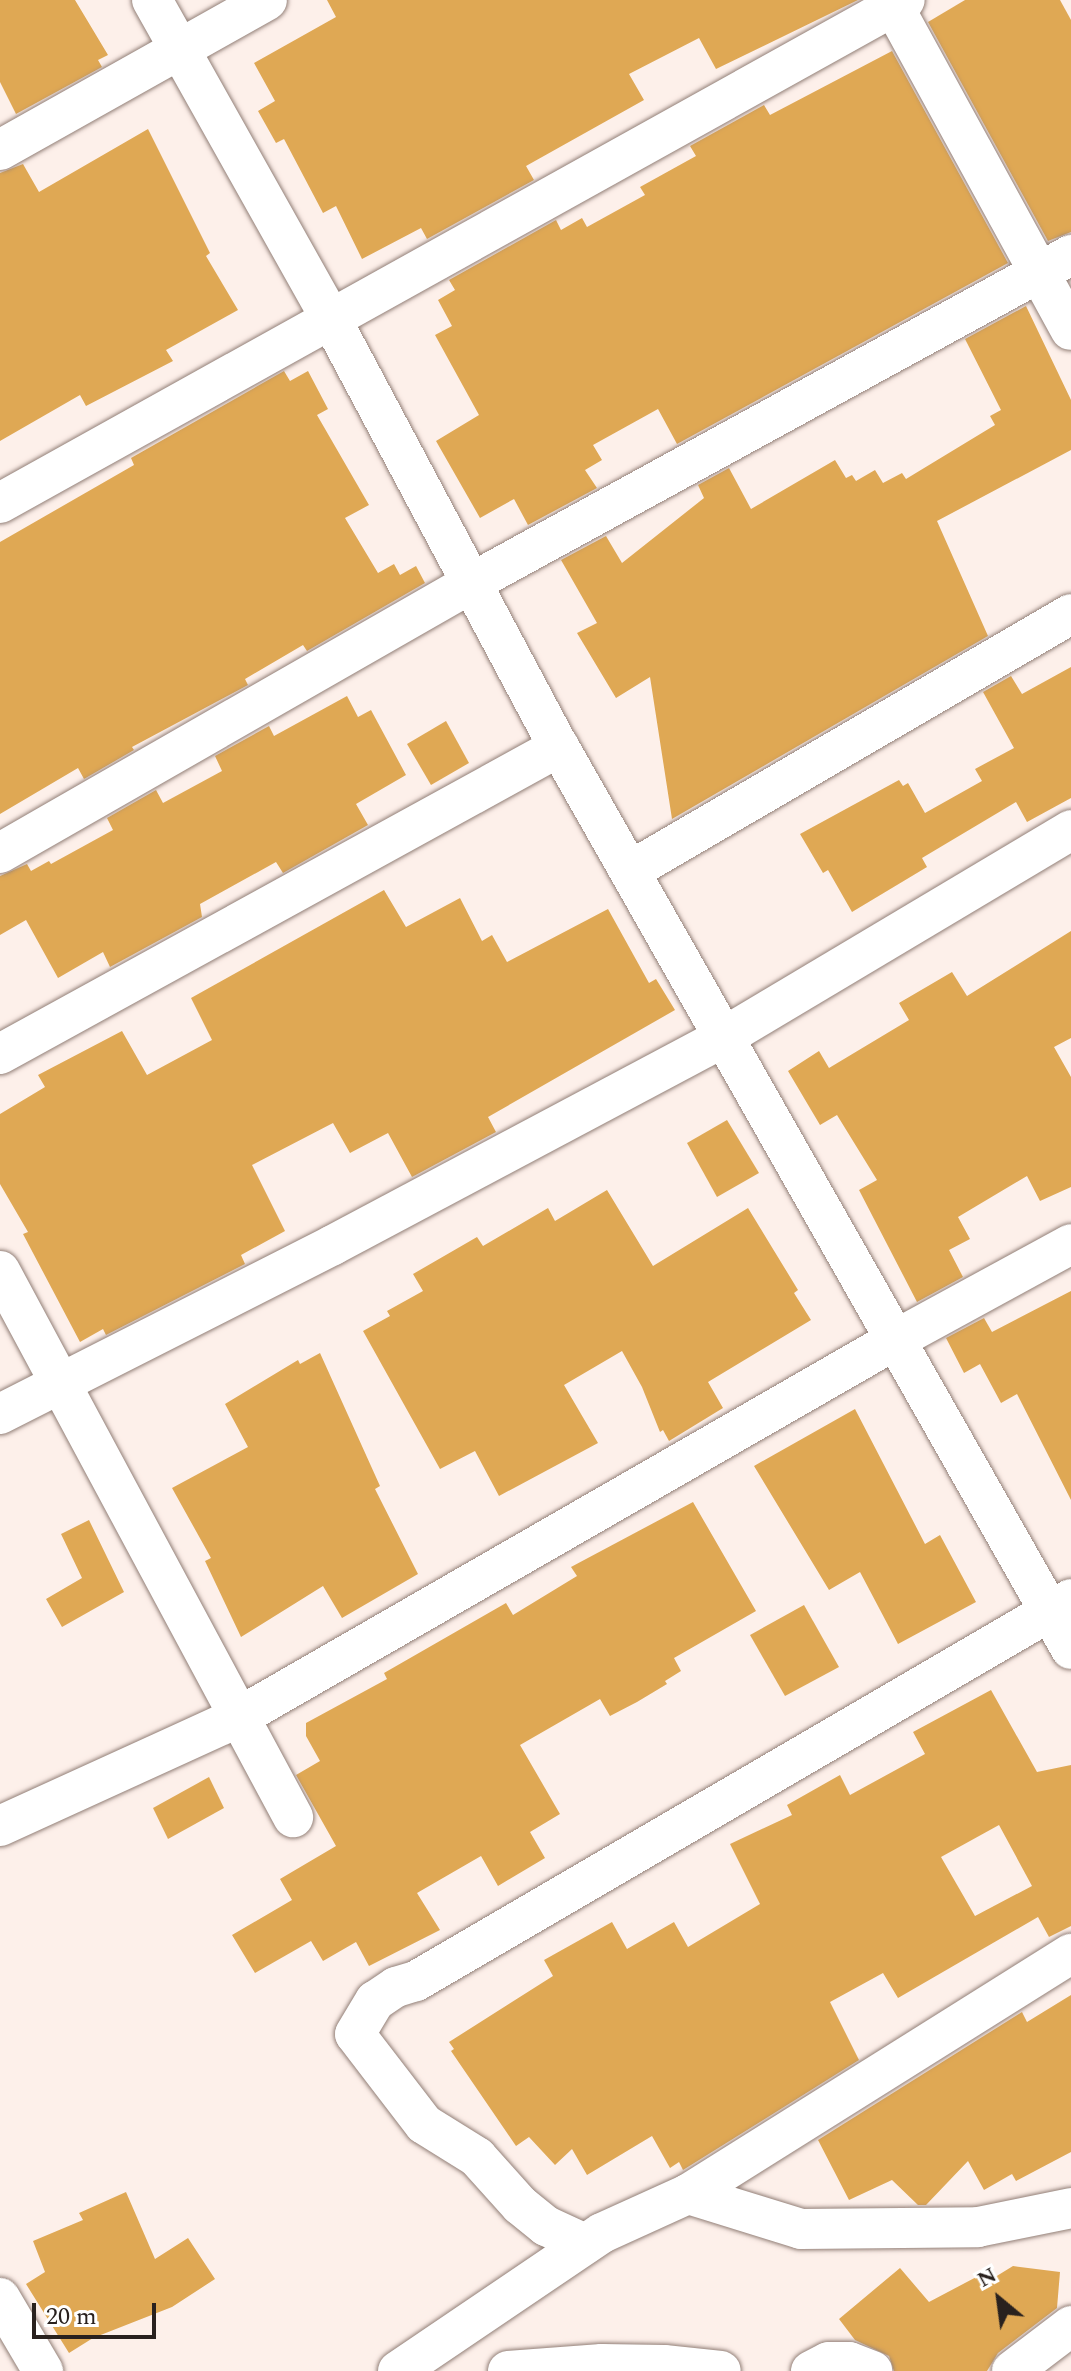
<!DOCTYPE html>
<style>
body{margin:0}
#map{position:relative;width:1071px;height:2371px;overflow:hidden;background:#fdf0ea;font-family:Spectral,serif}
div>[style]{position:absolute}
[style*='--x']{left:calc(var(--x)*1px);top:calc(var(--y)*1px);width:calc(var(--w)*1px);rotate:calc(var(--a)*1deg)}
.building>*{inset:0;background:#dfa854}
.roads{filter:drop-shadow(0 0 2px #927f77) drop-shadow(0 0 2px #927f77)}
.minor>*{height:40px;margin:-20px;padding:0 20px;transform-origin:20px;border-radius:20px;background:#fff}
span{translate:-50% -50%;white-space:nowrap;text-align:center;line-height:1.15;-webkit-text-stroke:6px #fff;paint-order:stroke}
.north{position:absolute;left:959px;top:2259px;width:80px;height:80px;-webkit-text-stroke:6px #fff;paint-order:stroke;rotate:331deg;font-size:22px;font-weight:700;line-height:32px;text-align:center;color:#29211e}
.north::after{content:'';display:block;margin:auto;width:28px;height:36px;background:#29211e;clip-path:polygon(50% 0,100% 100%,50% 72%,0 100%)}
.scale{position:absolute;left:32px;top:2303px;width:124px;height:36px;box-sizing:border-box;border:4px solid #29211e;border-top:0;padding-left:10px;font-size:24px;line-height:28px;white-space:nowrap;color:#29211e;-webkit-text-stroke:6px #fff;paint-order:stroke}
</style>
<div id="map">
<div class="building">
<div style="clip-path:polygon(0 0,75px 0,108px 55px,98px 60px,102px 67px,16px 114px,0 82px)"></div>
<div style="clip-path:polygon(327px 0,858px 0,716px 69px,699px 38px,629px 74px,644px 100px,526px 166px,534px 180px,427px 239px,421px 228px,362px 259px,336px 206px,323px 213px,284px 139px,276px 143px,258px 111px,275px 101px,254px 63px,336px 17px)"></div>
<div style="clip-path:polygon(965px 0,1060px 0,1071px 20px,1071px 232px,1048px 241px,928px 22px)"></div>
<div style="clip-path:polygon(892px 51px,1008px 263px,677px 444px,658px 409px,593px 445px,602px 460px,585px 470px,597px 488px,528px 525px,514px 499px,480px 518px,436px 441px,479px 415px,435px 335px,452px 326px,438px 300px,455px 290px,449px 280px,556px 220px,561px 230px,582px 218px,587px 227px,645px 195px,640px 187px,696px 156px,690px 146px,764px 105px,770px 115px)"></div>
<div style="clip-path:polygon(148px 129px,210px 253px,206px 256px,238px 310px,166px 350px,173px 361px,86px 406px,80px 395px,0 441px,0 173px,23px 164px,39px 192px)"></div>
<div style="clip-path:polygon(1026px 306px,1071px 400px,1071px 450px,937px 521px,988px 636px,672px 819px,650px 677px,616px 698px,577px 633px,597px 623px,561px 560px,606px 536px,622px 563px,704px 498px,698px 485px,729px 468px,751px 509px,835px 460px,846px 478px,852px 475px,856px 481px,875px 470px,883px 483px,902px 473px,906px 479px,995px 425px,990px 416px,1001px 410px,965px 339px)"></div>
<div style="clip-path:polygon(284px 371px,290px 381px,308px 371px,328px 409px,317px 415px,369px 505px,345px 518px,378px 573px,394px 564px,400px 575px,416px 566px,425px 583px,307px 651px,303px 645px,245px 679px,248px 685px,132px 747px,134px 750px,84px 779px,78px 768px,0 814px,0 542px,134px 465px,131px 458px)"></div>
<div style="clip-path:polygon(1071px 667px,1071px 798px,1027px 822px,1016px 802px,922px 858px,927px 867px,852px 912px,828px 870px,823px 873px,800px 834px,899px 780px,903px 786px,908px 783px,925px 813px,982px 781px,975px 769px,1014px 748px,983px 692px,1011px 676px,1022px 694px)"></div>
<div style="clip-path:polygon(347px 696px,358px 717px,371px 710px,406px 775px,356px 804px,368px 825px,283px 873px,276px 862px,200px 904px,202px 917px,110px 967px,103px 952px,58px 978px,26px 920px,0 935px,0 876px,27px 864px,31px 871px,49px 861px,51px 864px,113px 830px,107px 818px,156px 790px,163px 803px,222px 771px,215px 756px,269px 726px,274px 736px)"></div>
<div style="clip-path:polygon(446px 721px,469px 763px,431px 785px,407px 744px)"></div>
<div style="clip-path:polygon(384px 890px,406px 927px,460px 898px,482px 941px,492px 935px,507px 962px,608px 909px,649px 983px,656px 979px,675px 1010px,488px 1117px,496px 1132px,412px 1177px,388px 1133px,350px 1153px,333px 1123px,252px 1165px,285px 1231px,241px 1255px,245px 1264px,106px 1335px,103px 1329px,80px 1342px,23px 1234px,28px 1232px,0 1184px,0 1114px,45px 1087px,38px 1075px,122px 1031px,147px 1075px,212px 1040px,191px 998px)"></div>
<div style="clip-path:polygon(1071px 931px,1071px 1038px,1054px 1047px,1071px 1077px,1071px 1187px,1040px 1201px,1027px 1176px,958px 1217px,970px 1239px,949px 1250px,963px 1277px,917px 1302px,859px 1190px,877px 1180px,837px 1115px,820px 1125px,788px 1071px,819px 1051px,829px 1068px,909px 1020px,899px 1003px,952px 972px,967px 996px)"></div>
<div style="clip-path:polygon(727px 1120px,759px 1173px,717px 1197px,687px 1143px)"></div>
<div style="clip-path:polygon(607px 1190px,653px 1266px,748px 1208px,798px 1290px,794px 1293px,811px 1320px,708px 1382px,723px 1408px,669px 1441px,663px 1430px,660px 1432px,642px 1387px,622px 1351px,564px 1385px,598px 1443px,499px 1496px,475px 1451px,440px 1469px,363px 1331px,390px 1316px,387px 1311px,423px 1291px,413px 1274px,477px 1237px,483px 1246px,548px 1208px,555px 1221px)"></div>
<div style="clip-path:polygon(1071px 1291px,1071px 1500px,1017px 1394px,1001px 1403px,980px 1364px,964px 1373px,946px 1338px,984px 1318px,992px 1332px)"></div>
<div style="clip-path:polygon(320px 1353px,380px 1486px,375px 1489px,418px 1574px,342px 1618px,323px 1586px,241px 1637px,205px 1561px,211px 1558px,172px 1488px,248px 1447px,225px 1404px,298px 1360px,300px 1364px)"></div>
<div style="clip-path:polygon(855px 1409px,925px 1544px,940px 1535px,976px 1602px,898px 1644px,860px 1572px,829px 1590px,754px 1466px)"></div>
<div style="clip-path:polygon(693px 1502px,756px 1611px,674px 1658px,681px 1671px,665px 1681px,667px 1684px,637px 1702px,610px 1716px,600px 1699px,520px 1745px,560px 1814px,530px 1832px,545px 1858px,498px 1886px,481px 1856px,417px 1893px,440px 1930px,369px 1966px,356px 1942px,323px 1961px,311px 1941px,255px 1973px,232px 1935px,292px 1900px,280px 1879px,336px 1846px,296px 1775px,320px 1761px,306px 1736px,306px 1723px,387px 1679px,384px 1673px,506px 1603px,513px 1615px,577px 1576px,571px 1567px)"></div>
<div style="clip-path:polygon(89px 1520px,124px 1592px,62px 1627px,46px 1599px,82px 1578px,61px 1534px)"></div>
<div style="clip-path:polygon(804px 1605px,839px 1667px,785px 1696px,750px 1635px)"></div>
<div style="clip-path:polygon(evenodd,991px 1690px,1037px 1772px,1071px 1765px,1071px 1926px,1049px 1937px,1038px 1917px,898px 1998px,883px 1973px,830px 2002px,859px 2060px,683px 2170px,679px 2162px,670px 2168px,652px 2136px,587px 2175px,572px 2149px,555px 2165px,529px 2137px,516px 2146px,451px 2051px,454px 2049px,449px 2042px,553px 1976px,544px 1960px,612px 1922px,627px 1949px,674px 1922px,688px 1947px,760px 1904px,730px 1844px,792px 1815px,787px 1805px,840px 1775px,850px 1795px,925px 1754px,913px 1732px,991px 1690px,999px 1825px,1032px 1886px,975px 1916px,941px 1857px,999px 1825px)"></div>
<div style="clip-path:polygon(209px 1777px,224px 1808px,168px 1839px,153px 1808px)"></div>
<div style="clip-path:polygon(1071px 1995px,1071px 2152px,1016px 2181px,1012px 2174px,984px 2190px,968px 2161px,926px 2205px,918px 2205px,892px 2180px,849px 2200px,818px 2140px,1022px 2012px,1027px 2022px)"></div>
<div style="clip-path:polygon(126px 2192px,155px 2259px,188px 2238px,215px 2279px,172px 2307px,93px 2338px,69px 2353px,26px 2284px,45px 2272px,33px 2241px,83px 2220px,79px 2213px)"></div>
<div style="clip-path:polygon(1013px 2266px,1060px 2272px,1057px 2308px,998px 2353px,987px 2371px,894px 2371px,889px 2356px,855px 2340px,839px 2319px,900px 2268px,929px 2302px,982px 2274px,987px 2282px)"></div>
</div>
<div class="roads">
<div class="minor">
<div style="--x:152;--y:0;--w:366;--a:60.7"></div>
<div style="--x:331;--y:319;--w:485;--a:62"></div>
<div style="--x:559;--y:747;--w:1037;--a:60.42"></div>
<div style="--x:890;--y:0;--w:376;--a:61.3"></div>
<div style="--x:0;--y:150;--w:306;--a:-29.3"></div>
<div style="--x:0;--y:503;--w:1035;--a:-29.07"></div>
<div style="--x:0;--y:853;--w:545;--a:-29.81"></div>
<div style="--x:473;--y:582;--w:682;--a:-28.67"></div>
<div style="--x:630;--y:871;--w:510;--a:-30.23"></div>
<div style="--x:0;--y:1054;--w:638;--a:-28.78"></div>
<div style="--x:0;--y:1271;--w:620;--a:61.78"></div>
<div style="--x:0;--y:1414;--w:373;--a:-26.9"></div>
<div style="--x:333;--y:1245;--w:443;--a:-28"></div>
<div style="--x:724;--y:1037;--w:404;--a:-30.8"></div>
<div style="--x:0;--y:1826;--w:263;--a:-24.5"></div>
<div style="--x:239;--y:1717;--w:757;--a:-29.89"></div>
<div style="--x:895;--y:1340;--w:200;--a:-28.6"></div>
<div style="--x:688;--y:2194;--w:118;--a:17.2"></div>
<div style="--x:801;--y:2229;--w:177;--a:-0.6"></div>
<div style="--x:978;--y:2227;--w:95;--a:-11.5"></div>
<div style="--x:585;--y:2244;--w:43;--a:-155.2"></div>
<div style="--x:546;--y:2226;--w:33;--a:-141"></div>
<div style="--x:520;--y:2205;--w:64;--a:-131.9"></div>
<div style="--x:477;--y:2157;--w:62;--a:-148.1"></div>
<div style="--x:424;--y:2124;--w:113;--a:-127.5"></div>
<div style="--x:355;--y:2034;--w:39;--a:-59"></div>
<div style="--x:375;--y:2001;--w:25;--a:-34"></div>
<div style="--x:396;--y:1987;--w:21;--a:-17"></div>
<div style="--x:416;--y:1981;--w:758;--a:-30.25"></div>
<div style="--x:0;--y:2298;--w:85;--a:59.5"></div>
<div style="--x:398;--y:2371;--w:246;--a:-34.1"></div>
<div style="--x:602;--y:2233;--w:94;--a:-24.4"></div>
<div style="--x:688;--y:2194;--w:452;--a:-32.1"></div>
<div style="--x:508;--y:2371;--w:94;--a:-4.3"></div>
<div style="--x:602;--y:2364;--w:62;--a:0.9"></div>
<div style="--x:664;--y:2365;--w:57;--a:6"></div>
<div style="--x:811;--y:2371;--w:20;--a:-27"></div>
<div style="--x:829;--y:2362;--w:20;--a:0"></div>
<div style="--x:849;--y:2362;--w:25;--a:21"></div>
<div style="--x:1012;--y:2371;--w:74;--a:-37.3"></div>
</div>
</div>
<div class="north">N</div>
<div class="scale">20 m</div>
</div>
